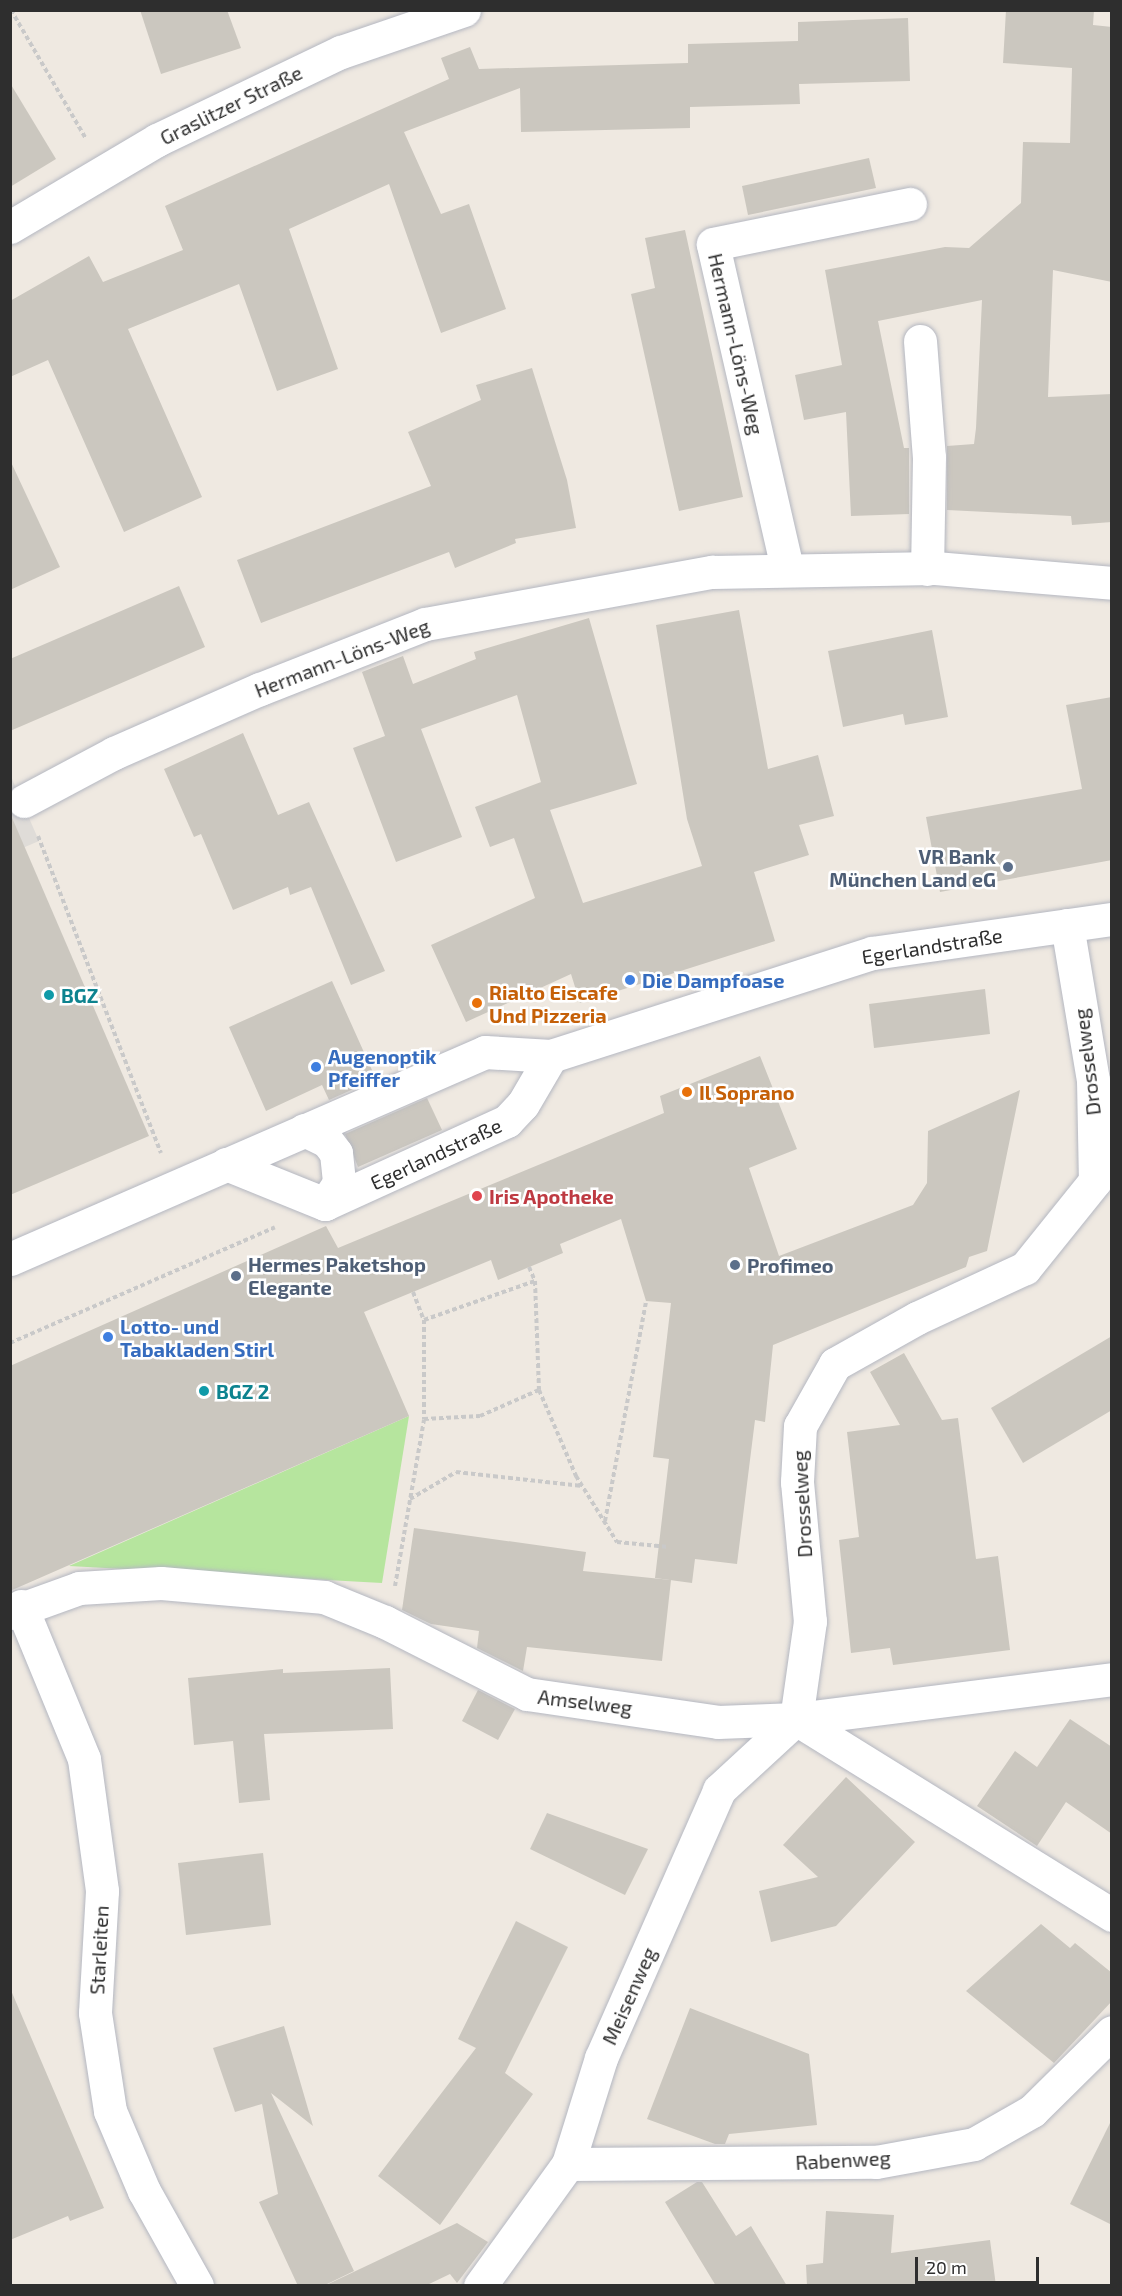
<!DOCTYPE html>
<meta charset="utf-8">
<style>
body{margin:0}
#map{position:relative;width:1122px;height:2296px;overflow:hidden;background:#efe9e1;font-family:"Exo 2",sans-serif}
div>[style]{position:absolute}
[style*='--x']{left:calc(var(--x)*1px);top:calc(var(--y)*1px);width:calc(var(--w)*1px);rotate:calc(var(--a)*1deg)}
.green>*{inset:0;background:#b6e59e}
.plaza>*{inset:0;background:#dfdcd8}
.building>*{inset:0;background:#cbc7bf}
.path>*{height:4px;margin-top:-2px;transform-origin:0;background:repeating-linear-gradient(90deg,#c9c9c9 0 4.5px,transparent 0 7.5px)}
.roads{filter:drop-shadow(0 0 2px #b4b7c1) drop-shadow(0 0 2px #b4b7c1)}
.minor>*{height:33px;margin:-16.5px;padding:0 16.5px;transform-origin:16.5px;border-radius:16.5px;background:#fff}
.dots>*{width:16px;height:16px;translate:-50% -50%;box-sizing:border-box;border:3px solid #fff;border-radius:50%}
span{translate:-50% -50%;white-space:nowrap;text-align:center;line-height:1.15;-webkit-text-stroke:5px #fff;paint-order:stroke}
.street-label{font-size:20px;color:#2e2e2e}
.service-label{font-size:20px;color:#4e5e75;font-weight:700}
.right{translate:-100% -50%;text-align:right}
.left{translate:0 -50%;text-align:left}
.shop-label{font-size:20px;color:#366cbe;font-weight:700}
.food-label{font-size:20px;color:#c56008;font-weight:700}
.culture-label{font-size:20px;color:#0d838f;font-weight:700}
.health-label{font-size:20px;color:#be3a42;font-weight:700}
.frame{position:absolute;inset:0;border:12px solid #2e2e2e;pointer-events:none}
.scale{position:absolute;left:915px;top:2257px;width:124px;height:27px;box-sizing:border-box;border:3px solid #2e2e2e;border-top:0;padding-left:8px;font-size:18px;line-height:21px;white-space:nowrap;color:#2e2e2e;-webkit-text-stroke:4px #fff;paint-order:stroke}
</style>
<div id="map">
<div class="green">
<div style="clip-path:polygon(409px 1416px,382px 1583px,69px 1566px)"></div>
</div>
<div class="plaza">
<div style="clip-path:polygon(10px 774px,39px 841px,11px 853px,10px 853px)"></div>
</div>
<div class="building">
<div style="clip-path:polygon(140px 10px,227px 10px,241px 48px,161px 74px)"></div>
<div style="clip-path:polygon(1006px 10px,1094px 10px,1093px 25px,1112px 27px,1112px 282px,1053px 270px,1048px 397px,1112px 394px,1112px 522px,1072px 525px,1071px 516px,947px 510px,947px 446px,974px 444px,976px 428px,982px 300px,878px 321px,904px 448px,909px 448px,909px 514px,851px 516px,846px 412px,804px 420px,795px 375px,842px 365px,825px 270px,945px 247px,969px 248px,1021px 203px,1023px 142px,1070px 143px,1072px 68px,1003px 63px)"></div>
<div style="clip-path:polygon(908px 18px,910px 81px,799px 84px,800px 104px,690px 107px,690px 128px,521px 132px,520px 88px,404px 132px,441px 214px,469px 204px,506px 309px,441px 333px,389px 184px,289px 229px,338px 369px,277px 391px,239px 284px,128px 329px,202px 497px,124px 532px,48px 360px,10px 377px,10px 301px,89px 256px,103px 282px,183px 250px,165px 206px,449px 79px,441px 58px,470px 47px,479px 69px,688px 63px,688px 44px,798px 41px,798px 22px)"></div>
<div style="clip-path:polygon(10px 83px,56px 159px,10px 187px)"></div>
<div style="clip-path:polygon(869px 158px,876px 188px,748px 215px,742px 186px)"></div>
<div style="clip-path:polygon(685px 230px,743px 497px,679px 511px,631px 294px,655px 288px,645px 238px)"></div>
<div style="clip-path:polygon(532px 368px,567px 480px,576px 528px,515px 539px,516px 543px,455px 568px,449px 552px,261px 623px,237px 560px,431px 486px,408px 432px,481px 400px,476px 385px)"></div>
<div style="clip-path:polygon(10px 460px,60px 567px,10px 590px)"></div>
<div style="clip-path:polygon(179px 586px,205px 647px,10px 731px,10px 659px)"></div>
<div style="clip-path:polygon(739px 610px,768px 769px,818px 755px,834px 816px,799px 825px,809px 855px,754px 872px,775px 941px,580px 1003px,571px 974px,466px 1022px,431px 945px,535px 898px,514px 838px,490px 847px,475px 807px,541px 782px,542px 786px,517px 695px,421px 729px,462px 837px,396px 862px,353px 748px,385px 736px,362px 672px,403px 656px,413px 684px,476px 659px,474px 652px,589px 618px,637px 784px,550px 810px,583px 903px,702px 866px,687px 819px,656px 625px)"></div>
<div style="clip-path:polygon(932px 630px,948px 717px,905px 725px,903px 714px,843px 727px,828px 651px)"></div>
<div style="clip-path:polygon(1112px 697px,1112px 860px,940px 892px,926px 817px,1082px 789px,1066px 705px)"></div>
<div style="clip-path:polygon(243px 733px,278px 815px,309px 802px,385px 971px,351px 985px,311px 887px,290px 895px,288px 887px,233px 910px,201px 834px,194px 837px,164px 769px)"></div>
<div style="clip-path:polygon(10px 813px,149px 1136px,10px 1195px)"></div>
<div style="clip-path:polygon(332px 981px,376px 1079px,329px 1100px,322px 1085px,266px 1111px,229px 1027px)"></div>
<div style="clip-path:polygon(985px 989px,990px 1034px,874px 1048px,869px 1004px)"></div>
<div style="clip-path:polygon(760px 1056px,797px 1149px,749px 1168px,779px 1256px,913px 1205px,927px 1183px,928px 1131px,1020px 1090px,987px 1251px,969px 1257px,966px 1267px,773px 1345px,765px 1422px,755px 1420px,737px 1564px,695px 1559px,692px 1583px,655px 1578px,669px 1459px,653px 1457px,671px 1303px,646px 1301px,621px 1219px,560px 1244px,563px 1253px,498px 1280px,491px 1260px,364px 1312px,409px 1416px,10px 1591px,10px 1366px,326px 1226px,338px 1248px,664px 1113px,660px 1096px)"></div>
<div style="clip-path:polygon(427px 1098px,442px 1130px,358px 1167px,345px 1134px)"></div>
<div style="clip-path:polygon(1112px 1336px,1112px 1410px,1023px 1463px,991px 1408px)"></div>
<div style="clip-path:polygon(904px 1353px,942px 1420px,958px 1418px,976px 1559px,998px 1556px,1010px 1650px,893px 1665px,890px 1648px,851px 1653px,839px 1540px,859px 1537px,847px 1432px,900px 1425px,870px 1372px)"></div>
<div style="clip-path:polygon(414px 1528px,586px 1552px,583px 1571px,671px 1580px,662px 1661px,527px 1647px,523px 1671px,477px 1648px,479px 1631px,431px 1624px,402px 1610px)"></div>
<div style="clip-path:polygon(390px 1668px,393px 1729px,264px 1734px,270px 1800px,239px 1803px,233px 1741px,194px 1745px,188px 1678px,283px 1669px,283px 1673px)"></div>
<div style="clip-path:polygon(478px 1690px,515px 1709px,498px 1740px,462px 1721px)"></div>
<div style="clip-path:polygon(1070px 1719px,1112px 1747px,1112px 1834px,1066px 1802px,1037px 1846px,977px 1806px,1015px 1751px,1037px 1767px)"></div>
<div style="clip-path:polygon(846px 1777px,915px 1842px,836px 1926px,771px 1942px,759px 1891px,818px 1877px,783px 1845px)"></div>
<div style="clip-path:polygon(547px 1813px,648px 1849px,625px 1895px,530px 1849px)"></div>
<div style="clip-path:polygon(263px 1853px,271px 1925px,186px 1935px,178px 1863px)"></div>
<div style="clip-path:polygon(516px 1921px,568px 1947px,505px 2073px,533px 2094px,440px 2225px,378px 2176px,476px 2048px,458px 2039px)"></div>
<div style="clip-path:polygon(1041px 1924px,1070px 1948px,1075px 1943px,1112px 1973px,1112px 2001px,1054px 2063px,966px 1991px)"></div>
<div style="clip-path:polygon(10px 1988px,104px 2208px,70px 2221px,68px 2216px,10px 2240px)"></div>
<div style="clip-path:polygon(690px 2008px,809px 2054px,817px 2125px,729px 2134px,725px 2144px,715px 2144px,647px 2119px)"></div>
<div style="clip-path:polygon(284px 2026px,313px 2126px,271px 2093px,354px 2271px,323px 2286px,298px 2286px,259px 2202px,278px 2194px,262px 2104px,235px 2112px,213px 2048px)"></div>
<div style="clip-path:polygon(1112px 2119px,1112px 2225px,1070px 2204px)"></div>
<div style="clip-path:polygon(697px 2182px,702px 2182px,736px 2236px,751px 2226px,787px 2286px,716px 2286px,665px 2202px)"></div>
<div style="clip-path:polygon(826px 2211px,894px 2215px,891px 2253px,990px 2240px,996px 2286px,807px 2286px,806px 2265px,823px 2263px)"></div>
<div style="clip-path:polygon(457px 2223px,488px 2242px,457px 2283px,450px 2274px,425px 2286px,324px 2286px)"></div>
</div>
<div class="path">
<div style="--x:11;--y:10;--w:149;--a:59.8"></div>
<div style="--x:38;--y:836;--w:340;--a:68.8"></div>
<div style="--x:529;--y:1267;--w:15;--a:67"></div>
<div style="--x:535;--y:1281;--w:109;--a:87.9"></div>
<div style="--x:539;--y:1390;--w:94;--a:66.7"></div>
<div style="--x:576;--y:1476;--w:78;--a:58.2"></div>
<div style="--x:617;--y:1542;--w:52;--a:5.5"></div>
<div style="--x:413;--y:1292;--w:30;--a:69"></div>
<div style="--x:424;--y:1320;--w:99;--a:90"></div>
<div style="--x:424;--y:1320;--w:118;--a:-19.4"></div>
<div style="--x:10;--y:1343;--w:289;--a:-23.6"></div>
<div style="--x:410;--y:1499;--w:53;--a:-30.4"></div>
<div style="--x:456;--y:1472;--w:127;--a:6.3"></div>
<div style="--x:605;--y:1521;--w:224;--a:-79.4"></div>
<div style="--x:395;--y:1586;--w:169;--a:-80.1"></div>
<div style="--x:424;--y:1419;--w:56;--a:-3.1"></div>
<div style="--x:480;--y:1416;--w:64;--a:-23.8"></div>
</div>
<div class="roads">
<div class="minor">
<div style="--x:10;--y:227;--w:171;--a:-30.6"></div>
<div style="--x:157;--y:140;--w:204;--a:-25.6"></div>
<div style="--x:341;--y:52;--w:130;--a:-18.9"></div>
<div style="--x:920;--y:341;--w:116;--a:85.6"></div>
<div style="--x:929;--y:457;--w:112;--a:91"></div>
<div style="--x:787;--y:568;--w:332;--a:-102.9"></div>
<div style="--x:713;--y:244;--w:201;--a:-11.5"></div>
<div style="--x:24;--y:801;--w:102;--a:-28.1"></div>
<div style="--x:114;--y:753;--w:159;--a:-23.7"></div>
<div style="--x:260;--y:689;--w:177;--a:-21.5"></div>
<div style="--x:425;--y:624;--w:292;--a:-10.3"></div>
<div style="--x:712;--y:572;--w:223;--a:-1"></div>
<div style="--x:935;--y:568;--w:178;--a:4.8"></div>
<div style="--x:1067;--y:925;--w:157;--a:80.5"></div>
<div style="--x:1093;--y:1080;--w:101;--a:88.9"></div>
<div style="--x:1095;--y:1181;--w:112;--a:128.8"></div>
<div style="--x:1025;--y:1268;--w:119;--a:155.2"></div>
<div style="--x:917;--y:1318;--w:94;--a:150.7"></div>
<div style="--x:835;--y:1364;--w:71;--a:119.4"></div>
<div style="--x:800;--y:1426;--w:56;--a:93.1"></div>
<div style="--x:797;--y:1482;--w:140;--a:84.7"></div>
<div style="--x:810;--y:1621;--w:99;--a:98.1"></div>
<div style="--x:796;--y:1719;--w:372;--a:31.8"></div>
<div style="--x:304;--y:1130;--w:25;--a:26"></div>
<div style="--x:327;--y:1141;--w:15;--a:53"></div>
<div style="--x:336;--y:1153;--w:30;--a:84"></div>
<div style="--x:339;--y:1183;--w:25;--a:124"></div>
<div style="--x:226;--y:1164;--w:107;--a:22"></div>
<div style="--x:325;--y:1204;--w:200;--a:-24.5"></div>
<div style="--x:507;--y:1121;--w:23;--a:-47"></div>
<div style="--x:523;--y:1104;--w:56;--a:-59.7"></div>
<div style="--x:10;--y:1259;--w:518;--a:-23.55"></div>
<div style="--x:485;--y:1052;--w:66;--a:3.5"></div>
<div style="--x:551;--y:1056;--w:337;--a:-17.8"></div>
<div style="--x:872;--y:953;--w:242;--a:-8.1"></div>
<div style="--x:21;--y:1606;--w:165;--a:67.6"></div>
<div style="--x:84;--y:1759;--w:133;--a:82.2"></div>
<div style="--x:102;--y:1891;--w:122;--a:93.3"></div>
<div style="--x:95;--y:2013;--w:99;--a:81.3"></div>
<div style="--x:110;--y:2111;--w:87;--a:67"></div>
<div style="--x:144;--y:2191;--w:109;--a:60.8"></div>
<div style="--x:10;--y:1613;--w:73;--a:-19.9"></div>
<div style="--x:79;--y:1588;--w:82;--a:-3.5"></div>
<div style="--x:161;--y:1583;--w:164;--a:4.9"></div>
<div style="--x:324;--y:1597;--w:66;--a:22.3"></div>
<div style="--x:385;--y:1622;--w:159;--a:26.9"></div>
<div style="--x:527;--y:1694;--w:193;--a:8.3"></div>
<div style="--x:718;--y:1722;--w:78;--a:-2.2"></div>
<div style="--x:796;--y:1719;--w:319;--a:-7.2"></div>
<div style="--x:568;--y:2164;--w:308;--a:-0.4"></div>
<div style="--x:876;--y:2162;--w:100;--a:-10.4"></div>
<div style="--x:974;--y:2144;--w:67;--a:-29.6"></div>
<div style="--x:1032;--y:2111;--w:112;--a:-44.6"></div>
<div style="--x:480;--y:2286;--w:150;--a:-54.2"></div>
<div style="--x:568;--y:2164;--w:111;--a:-72.7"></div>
<div style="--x:601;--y:2058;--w:293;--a:-66.2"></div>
<div style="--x:719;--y:1790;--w:105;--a:-42.7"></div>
</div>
</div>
<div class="dots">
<div style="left:1008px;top:867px;background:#5c6f8a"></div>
<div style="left:630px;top:980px;background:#3f7fe0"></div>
<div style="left:49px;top:995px;background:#0f9aa8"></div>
<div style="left:477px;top:1003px;background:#e8710a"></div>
<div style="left:316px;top:1067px;background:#3f7fe0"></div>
<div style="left:687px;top:1092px;background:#e8710a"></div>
<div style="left:477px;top:1196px;background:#e0444e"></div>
<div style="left:735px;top:1265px;background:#5c6f8a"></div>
<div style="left:236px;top:1276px;background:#5c6f8a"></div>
<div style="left:108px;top:1337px;background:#3f7fe0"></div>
<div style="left:204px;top:1391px;background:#0f9aa8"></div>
</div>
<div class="street-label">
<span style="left:231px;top:105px;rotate:-26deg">Graslitzer Straße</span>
<span style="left:736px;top:344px;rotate:77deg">Hermann-Löns-Weg</span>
<span style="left:342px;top:658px;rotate:-21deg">Hermann-Löns-Weg</span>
<span style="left:932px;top:946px;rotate:-9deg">Egerlandstraße</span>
<span style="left:1087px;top:1062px;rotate:-97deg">Drosselweg</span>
<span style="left:436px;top:1154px;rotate:-25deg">Egerlandstraße</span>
<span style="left:802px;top:1504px;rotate:-93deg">Drosselweg</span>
<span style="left:585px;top:1702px;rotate:7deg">Amselweg</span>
<span style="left:99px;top:1950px;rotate:-87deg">Starleiten</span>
<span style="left:629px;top:1996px;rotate:-66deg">Meisenweg</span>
<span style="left:843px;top:2160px;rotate:-3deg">Rabenweg</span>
</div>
<div class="service-label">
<span class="right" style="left:996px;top:868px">VR Bank<br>München Land eG</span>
<span class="left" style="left:248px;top:1276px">Hermes Paketshop<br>Elegante</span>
<span class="left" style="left:747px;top:1265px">Profimeo</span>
</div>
<div class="shop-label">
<span class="left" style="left:642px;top:980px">Die Dampfoase</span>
<span class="left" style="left:328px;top:1068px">Augenoptik<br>Pfeiffer</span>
<span class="left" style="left:120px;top:1338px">Lotto- und<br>Tabakladen Stirl</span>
</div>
<div class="food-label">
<span class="left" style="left:489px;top:1004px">Rialto Eiscafe<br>Und Pizzeria</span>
<span class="left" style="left:699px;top:1092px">Il Soprano</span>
</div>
<div class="culture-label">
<span class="left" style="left:61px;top:995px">BGZ</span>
<span class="left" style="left:216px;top:1391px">BGZ 2</span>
</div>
<div class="health-label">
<span class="left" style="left:489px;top:1196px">Iris Apotheke</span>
</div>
<div class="frame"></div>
<div class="scale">20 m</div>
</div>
